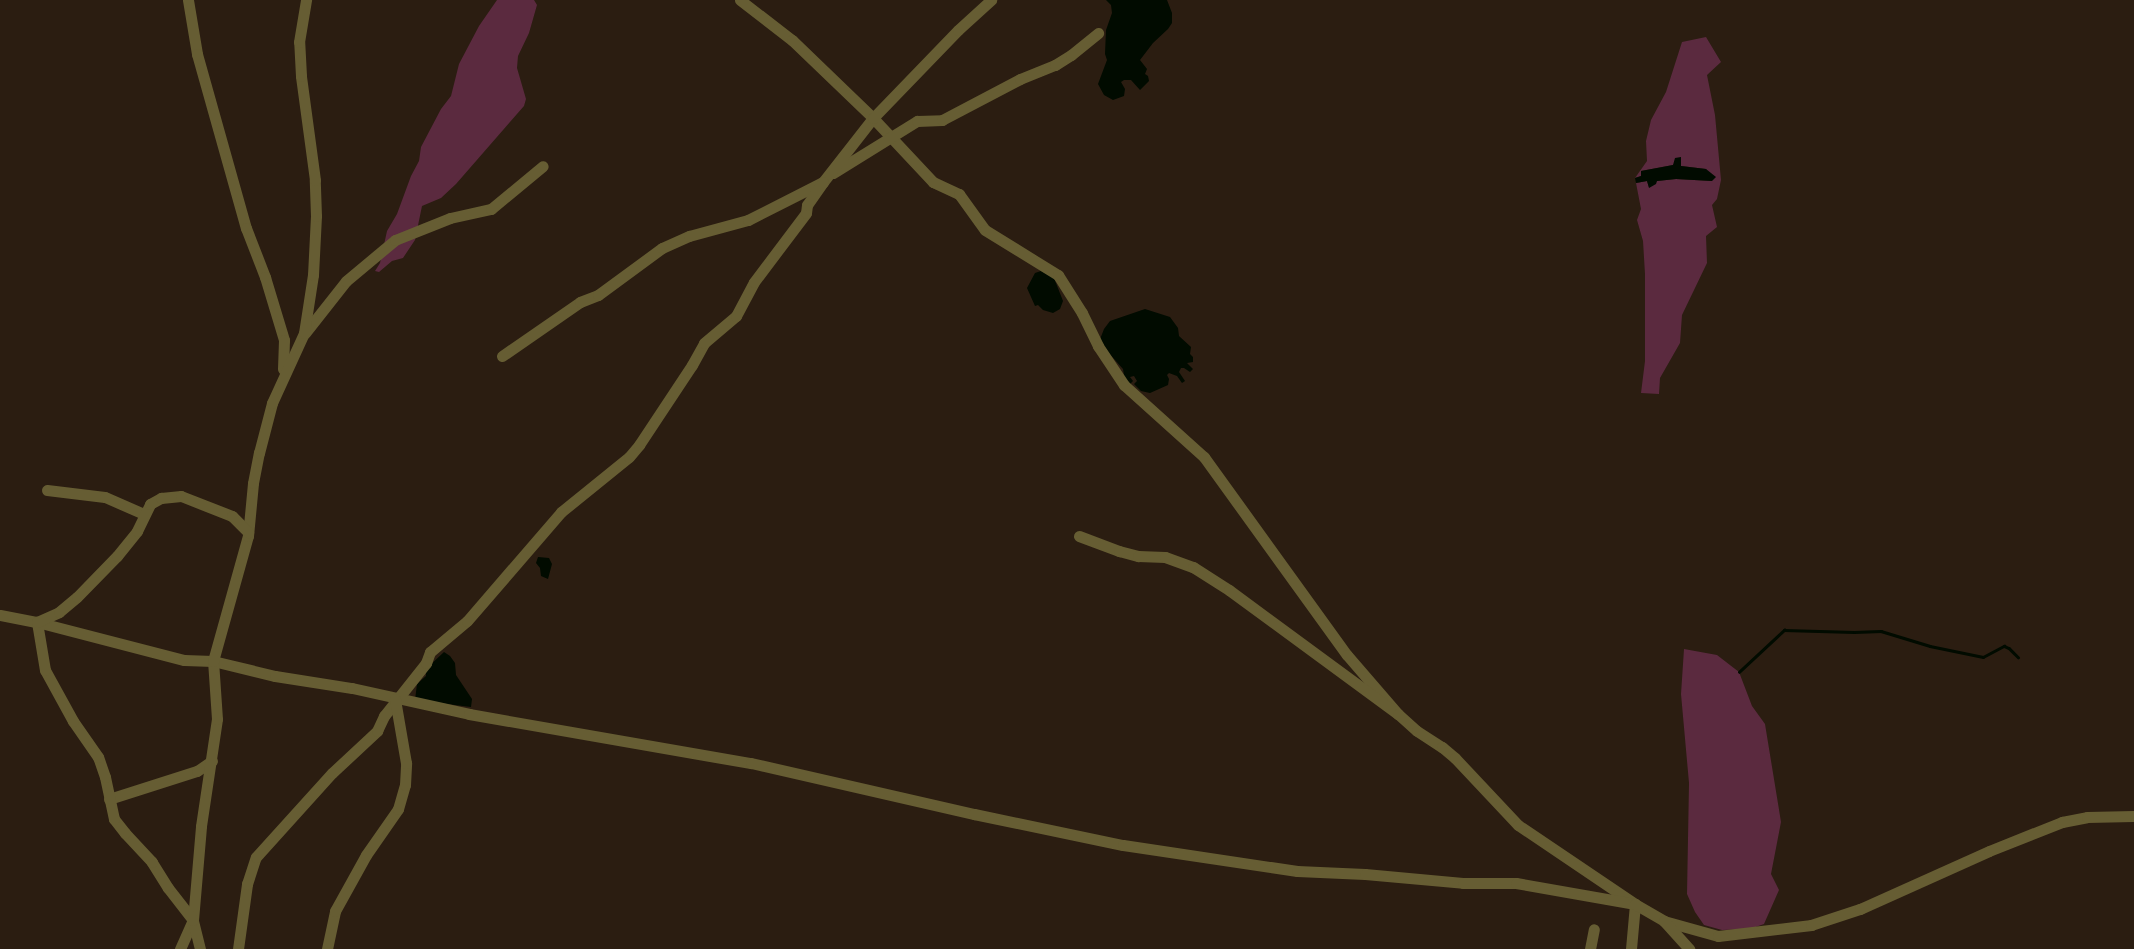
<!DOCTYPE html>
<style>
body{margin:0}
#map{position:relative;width:2134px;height:949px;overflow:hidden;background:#2b1d11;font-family:"Noto Sans",sans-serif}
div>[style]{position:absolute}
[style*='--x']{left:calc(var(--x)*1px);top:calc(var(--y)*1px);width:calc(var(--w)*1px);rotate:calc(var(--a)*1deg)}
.green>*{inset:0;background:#5b2a3f}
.water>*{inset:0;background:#010b00}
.stream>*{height:2.5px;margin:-1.25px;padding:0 1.25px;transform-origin:1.25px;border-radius:1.25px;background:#010b00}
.minor>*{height:11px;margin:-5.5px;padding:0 5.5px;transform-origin:5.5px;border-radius:5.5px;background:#665d33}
span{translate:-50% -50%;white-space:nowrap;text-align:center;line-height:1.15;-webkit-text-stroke:4px #0f0905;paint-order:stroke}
</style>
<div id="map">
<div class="green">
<div style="clip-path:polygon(497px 0,534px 0,537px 5px,529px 33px,518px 56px,517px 68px,526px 99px,524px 106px,456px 184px,441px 198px,422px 206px,415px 240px,403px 258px,392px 261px,379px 272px,375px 271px,380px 263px,387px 231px,397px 214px,411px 176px,419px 161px,421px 147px,441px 109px,451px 96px,459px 64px,479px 26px)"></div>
<div style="clip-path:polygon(1706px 37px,1721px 62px,1707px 75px,1715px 115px,1721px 180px,1717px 199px,1712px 205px,1717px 227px,1706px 236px,1707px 263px,1682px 315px,1680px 343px,1660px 378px,1659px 394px,1641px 393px,1645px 361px,1645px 274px,1643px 241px,1637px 220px,1641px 209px,1636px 183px,1647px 181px,1649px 187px,1657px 181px,1676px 179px,1712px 181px,1706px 169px,1681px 166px,1681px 157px,1673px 165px,1641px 171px,1641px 176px,1635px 178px,1647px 161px,1646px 141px,1651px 120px,1666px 92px,1682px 42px)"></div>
<div style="clip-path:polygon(1684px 649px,1717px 655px,1739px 672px,1752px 706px,1765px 724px,1781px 822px,1771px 874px,1779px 890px,1764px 924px,1750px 929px,1722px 930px,1704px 925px,1695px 912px,1687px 894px,1689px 783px,1681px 694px)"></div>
</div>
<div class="water">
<div style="clip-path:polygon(1106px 0,1167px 0,1172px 13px,1172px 23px,1168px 29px,1153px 43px,1140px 60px,1147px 69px,1145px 74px,1148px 76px,1149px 81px,1140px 90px,1131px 80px,1124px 80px,1121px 82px,1125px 89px,1124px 96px,1113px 100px,1104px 95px,1098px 84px,1107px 60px,1105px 54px,1106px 30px,1112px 13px,1111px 5px)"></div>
<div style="clip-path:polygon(1681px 157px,1681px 166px,1706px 169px,1716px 177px,1712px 181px,1676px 179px,1657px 181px,1656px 184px,1649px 188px,1647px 181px,1636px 183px,1635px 178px,1641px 176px,1641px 171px,1673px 165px,1675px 158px)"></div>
<div style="clip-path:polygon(1041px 271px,1054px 278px,1063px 301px,1060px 309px,1053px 313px,1043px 310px,1038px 305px,1035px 306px,1027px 288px,1035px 273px)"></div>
<div style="clip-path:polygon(1145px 309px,1170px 317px,1178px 328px,1179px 336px,1191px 347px,1190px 354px,1193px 357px,1193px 362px,1187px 363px,1193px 369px,1190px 372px,1184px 368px,1181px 368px,1179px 372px,1185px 381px,1182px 383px,1177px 376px,1169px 373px,1167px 375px,1169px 379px,1168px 385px,1150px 393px,1141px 391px,1134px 384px,1137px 381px,1134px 376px,1130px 377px,1133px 381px,1129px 385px,1125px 381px,1123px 369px,1099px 342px,1104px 329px,1110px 321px)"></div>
<div style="clip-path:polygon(538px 557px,549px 558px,552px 564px,548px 579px,541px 576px,540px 568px,536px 563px)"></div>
<div style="clip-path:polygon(444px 652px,450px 656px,455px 663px,456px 675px,472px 699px,471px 707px,415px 700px,417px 684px,426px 676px,426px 669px)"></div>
</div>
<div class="stream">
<div style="--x:1739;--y:672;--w:62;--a:-43"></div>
<div style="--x:1784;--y:630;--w:70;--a:1.6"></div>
<div style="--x:1854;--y:632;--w:27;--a:-2"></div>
<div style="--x:1881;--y:631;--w:51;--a:17"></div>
<div style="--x:1930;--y:646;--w:54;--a:11.7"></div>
<div style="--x:1983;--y:657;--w:24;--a:-28"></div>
<div style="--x:2004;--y:646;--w:5;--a:22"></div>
<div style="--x:2009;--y:648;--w:13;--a:45"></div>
</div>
<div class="minor">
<div style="--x:188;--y:0;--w:55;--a:80.5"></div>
<div style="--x:197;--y:54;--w:181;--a:74.3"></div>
<div style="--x:246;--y:228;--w:53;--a:68.8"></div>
<div style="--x:265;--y:277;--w:66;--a:73.2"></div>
<div style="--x:284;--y:340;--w:29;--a:92"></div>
<div style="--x:740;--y:0;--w:66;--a:37.6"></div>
<div style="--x:792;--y:40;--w:112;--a:43.9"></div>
<div style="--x:873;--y:118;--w:88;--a:46.8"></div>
<div style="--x:933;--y:182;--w:29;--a:25"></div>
<div style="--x:959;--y:194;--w:44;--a:54.2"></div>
<div style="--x:985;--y:230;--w:86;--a:31.7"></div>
<div style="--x:1058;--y:275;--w:45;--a:57.7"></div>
<div style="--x:1082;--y:313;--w:37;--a:64"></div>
<div style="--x:1098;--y:346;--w:47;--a:56.3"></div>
<div style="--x:1124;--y:385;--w:108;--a:42"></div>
<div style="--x:1204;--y:457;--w:244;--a:54.2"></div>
<div style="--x:1347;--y:655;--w:78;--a:49.2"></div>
<div style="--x:833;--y:173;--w:99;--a:-31.8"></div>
<div style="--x:917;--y:121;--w:25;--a:-2"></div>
<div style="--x:942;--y:120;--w:88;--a:-27.7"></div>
<div style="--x:1020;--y:79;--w:38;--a:-22"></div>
<div style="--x:1055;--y:65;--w:19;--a:-32"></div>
<div style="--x:1071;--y:55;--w:35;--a:-39"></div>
<div style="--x:305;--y:333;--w:66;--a:-51.7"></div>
<div style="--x:346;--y:281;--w:64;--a:-39.9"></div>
<div style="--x:395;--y:240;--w:59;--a:-21.8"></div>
<div style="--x:450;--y:218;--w:42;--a:-12.4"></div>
<div style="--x:491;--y:209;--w:67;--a:-39.6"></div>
<div style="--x:502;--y:356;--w:95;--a:-34.7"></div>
<div style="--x:580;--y:302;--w:19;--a:-21"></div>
<div style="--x:598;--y:295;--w:79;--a:-36.3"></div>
<div style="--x:662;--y:248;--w:30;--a:-24"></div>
<div style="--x:689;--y:236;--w:61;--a:-15.2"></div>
<div style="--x:748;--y:220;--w:84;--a:-26.9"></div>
<div style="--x:823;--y:182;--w:81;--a:-52"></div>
<div style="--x:873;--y:118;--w:122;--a:-46"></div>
<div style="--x:958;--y:30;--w:45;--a:-42.3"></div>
<div style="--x:47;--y:490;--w:58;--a:6.9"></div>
<div style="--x:105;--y:497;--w:43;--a:23.6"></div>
<div style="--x:1079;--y:536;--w:43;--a:20.6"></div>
<div style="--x:1119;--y:551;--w:20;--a:15"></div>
<div style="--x:1138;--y:556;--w:27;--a:2"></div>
<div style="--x:1165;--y:557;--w:30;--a:20"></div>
<div style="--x:1193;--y:567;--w:43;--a:32.6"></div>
<div style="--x:1229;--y:590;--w:210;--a:36.3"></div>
<div style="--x:1398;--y:714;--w:25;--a:42"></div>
<div style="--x:1417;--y:731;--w:30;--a:33"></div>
<div style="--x:1442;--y:747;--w:17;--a:40"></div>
<div style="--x:1455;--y:758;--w:92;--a:46.8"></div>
<div style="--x:1518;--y:825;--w:141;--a:34"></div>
<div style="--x:1635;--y:904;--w:45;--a:95.1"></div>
<div style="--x:0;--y:615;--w:38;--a:11"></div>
<div style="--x:37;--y:622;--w:152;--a:14.5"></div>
<div style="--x:184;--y:660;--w:29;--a:2"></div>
<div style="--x:213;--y:661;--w:64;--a:13.6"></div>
<div style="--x:275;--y:676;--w:78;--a:8.9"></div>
<div style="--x:352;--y:688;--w:120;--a:12.5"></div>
<div style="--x:469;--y:714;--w:286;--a:9.9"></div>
<div style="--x:751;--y:763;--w:229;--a:12.9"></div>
<div style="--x:974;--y:814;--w:152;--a:11.8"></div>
<div style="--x:1123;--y:845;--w:176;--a:8.5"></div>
<div style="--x:1297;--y:871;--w:68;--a:2.5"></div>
<div style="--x:1365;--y:874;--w:98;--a:5.2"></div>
<div style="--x:1463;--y:883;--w:53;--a:0"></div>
<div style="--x:1516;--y:883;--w:121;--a:10"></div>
<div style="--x:1635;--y:904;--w:34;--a:30"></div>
<div style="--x:1664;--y:921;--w:56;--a:15.5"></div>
<div style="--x:1718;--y:936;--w:94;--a:-6.7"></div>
<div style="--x:1811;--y:925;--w:52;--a:-18.1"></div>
<div style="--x:1860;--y:909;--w:141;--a:-24.2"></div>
<div style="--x:1989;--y:851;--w:79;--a:-21.7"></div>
<div style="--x:2062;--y:822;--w:25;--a:-11"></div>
<div style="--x:2087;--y:817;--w:47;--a:-1.2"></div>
<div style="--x:109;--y:799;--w:92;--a:-17.7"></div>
<div style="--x:197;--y:771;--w:18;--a:-34"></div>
<div style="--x:1664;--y:921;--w:38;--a:48"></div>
<div style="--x:180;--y:949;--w:32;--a:-66"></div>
<div style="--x:193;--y:920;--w:94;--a:-85.1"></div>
<div style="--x:201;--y:826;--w:108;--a:-81.5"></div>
<div style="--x:217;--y:719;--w:58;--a:-93.9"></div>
<div style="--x:213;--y:661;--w:130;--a:-74.4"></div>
<div style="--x:248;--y:536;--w:53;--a:-84.6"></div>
<div style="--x:253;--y:483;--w:31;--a:-79"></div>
<div style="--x:259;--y:453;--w:52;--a:-75.4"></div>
<div style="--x:272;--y:403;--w:77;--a:-65.4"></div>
<div style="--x:304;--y:333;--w:59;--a:-81.2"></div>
<div style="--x:313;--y:275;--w:59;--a:-87.1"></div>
<div style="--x:316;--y:216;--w:36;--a:-92"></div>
<div style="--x:315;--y:180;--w:105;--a:-97.7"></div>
<div style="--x:301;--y:76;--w:34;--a:-93"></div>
<div style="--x:299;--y:42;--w:43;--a:-80.5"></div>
<div style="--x:200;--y:949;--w:30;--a:-104"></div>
<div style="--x:193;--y:920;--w:41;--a:-128"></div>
<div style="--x:168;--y:888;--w:31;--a:-122"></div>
<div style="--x:152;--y:862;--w:40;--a:-133"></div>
<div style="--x:125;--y:833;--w:18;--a:-128"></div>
<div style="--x:114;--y:819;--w:43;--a:-102.1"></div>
<div style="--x:105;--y:777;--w:21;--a:-109"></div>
<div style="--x:98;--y:757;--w:44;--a:-124.8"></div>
<div style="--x:73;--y:721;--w:58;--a:-118.8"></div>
<div style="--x:45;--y:670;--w:49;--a:-99.5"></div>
<div style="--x:37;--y:622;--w:24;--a:-24"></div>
<div style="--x:59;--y:612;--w:23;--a:-40"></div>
<div style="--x:77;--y:597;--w:57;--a:-45.7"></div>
<div style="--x:117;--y:556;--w:32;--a:-51"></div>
<div style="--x:137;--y:531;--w:30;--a:-64"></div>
<div style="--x:150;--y:504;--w:13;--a:-29"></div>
<div style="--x:161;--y:498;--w:20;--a:-6"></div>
<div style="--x:181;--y:496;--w:55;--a:21.4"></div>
<div style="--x:232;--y:516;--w:23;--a:45"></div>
<div style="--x:238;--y:949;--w:66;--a:-82.1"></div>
<div style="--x:247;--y:884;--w:28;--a:-72"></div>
<div style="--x:256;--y:857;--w:113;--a:-47.9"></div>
<div style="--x:332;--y:773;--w:62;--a:-43"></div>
<div style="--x:377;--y:731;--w:17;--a:-65"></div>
<div style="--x:384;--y:716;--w:68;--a:-51.6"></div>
<div style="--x:426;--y:663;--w:12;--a:-70"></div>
<div style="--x:430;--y:652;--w:48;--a:-40"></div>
<div style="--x:467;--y:621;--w:144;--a:-49.2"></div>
<div style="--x:561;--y:512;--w:87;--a:-39"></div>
<div style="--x:629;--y:457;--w:16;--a:-50"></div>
<div style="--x:639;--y:445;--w:96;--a:-56.5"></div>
<div style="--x:692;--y:365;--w:25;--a:-61"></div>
<div style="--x:704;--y:343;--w:42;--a:-40.2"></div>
<div style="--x:736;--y:316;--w:38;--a:-62"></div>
<div style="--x:754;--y:282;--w:86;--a:-53"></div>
<div style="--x:806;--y:213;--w:8;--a:-83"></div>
<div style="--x:807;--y:205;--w:28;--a:-55"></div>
<div style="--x:327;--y:949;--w:39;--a:-78"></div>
<div style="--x:335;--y:911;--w:64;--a:-61"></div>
<div style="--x:366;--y:855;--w:56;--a:-55.2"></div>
<div style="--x:398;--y:809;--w:25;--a:-74"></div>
<div style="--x:405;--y:785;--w:22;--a:-87"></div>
<div style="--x:406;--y:763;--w:65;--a:-99.8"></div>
<div style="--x:1590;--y:949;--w:20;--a:-79"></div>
</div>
</div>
